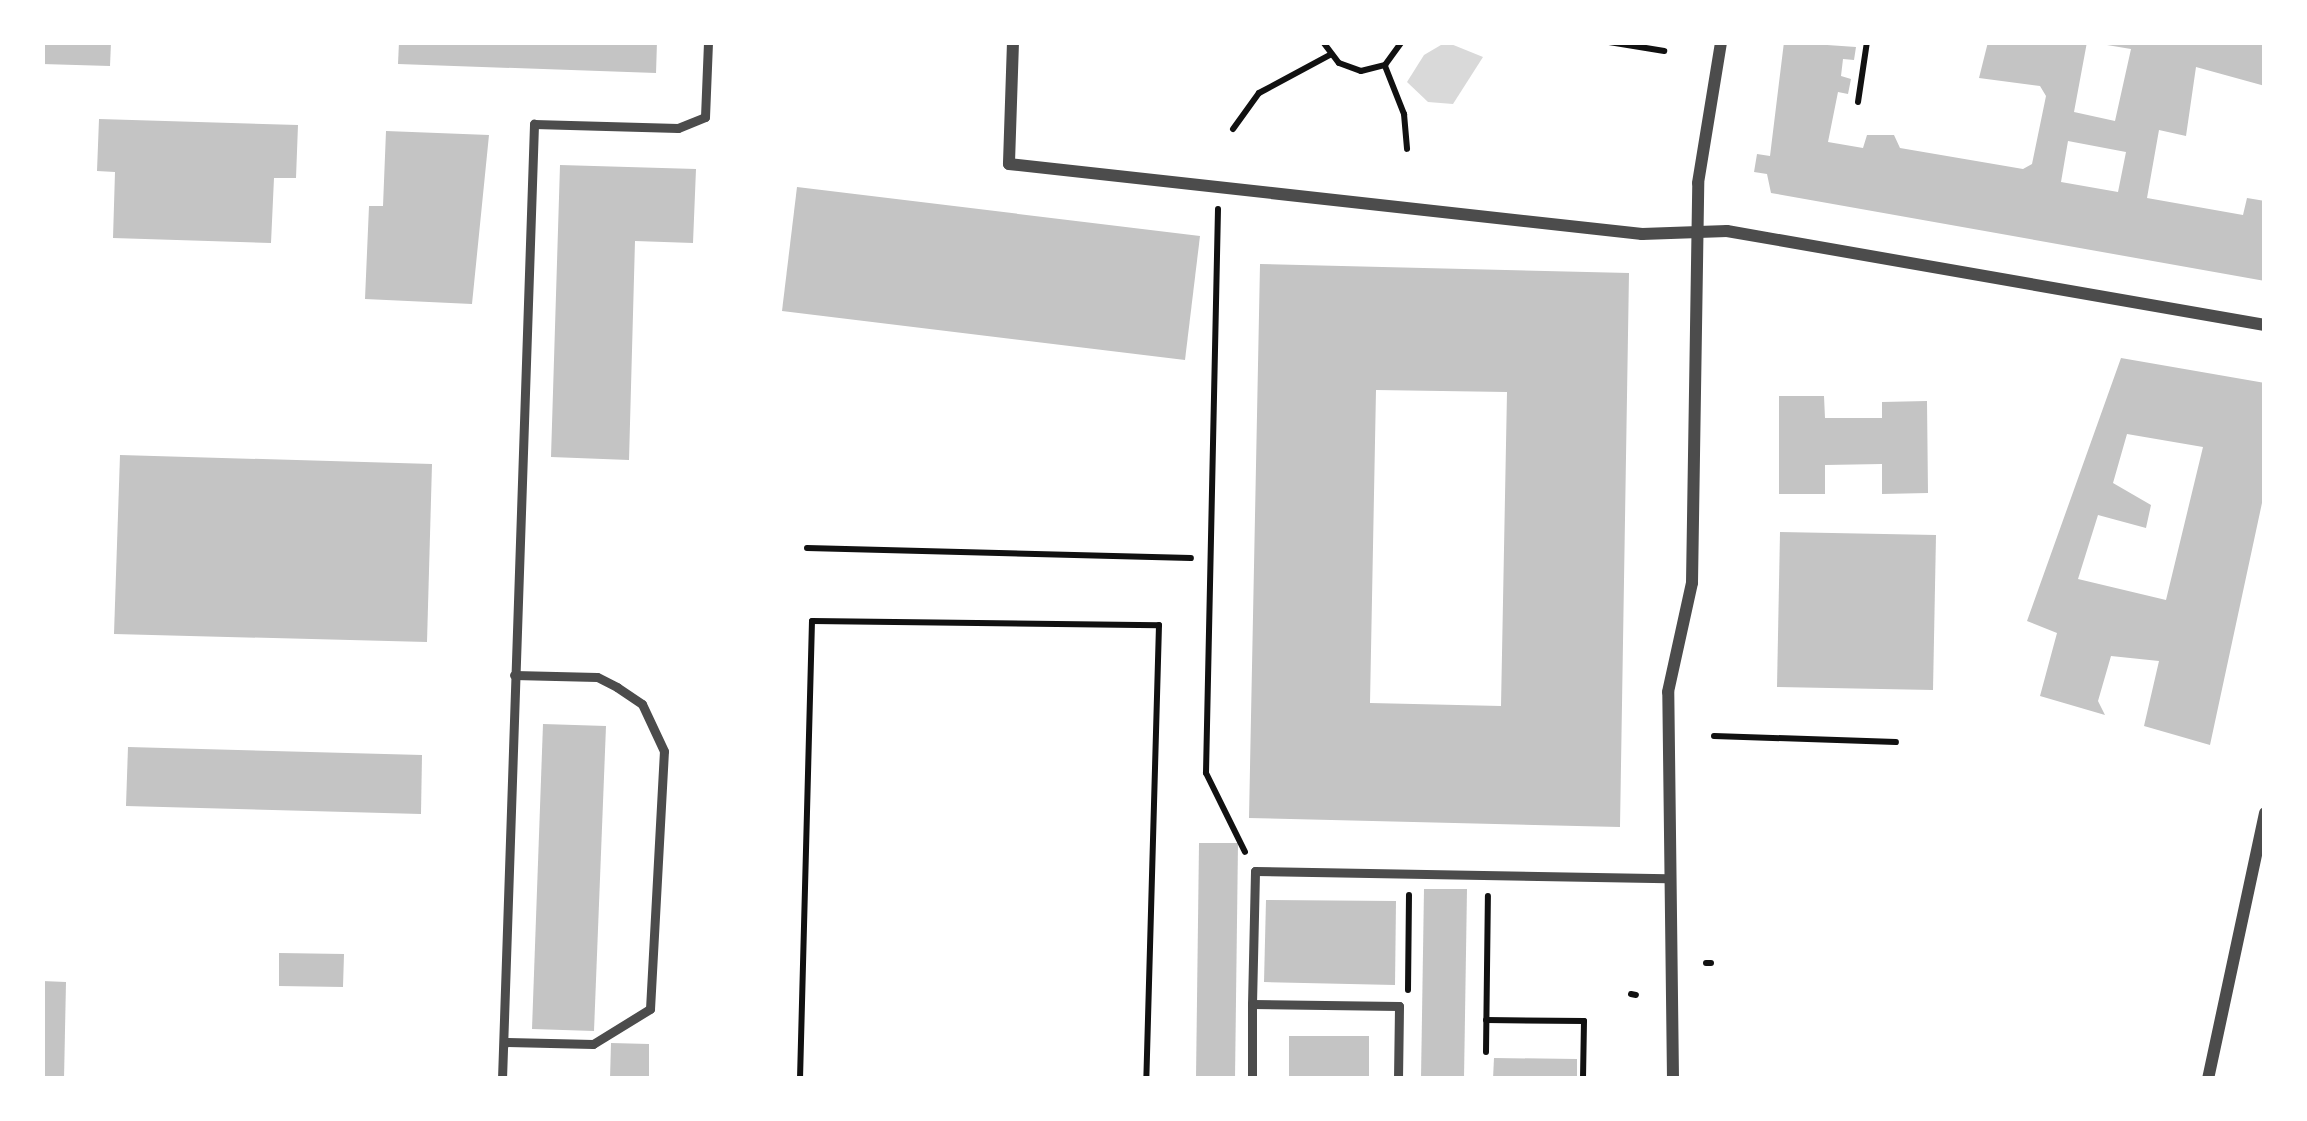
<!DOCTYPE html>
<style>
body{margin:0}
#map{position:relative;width:2307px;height:1121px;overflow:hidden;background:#fff;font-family:"Source Sans 3",sans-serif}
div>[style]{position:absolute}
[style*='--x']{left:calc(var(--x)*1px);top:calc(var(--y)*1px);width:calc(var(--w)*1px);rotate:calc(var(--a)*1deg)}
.water>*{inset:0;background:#d9d9d9}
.building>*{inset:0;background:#c4c4c4}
.path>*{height:6px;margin:-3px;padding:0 3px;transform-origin:3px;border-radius:3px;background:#111}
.service>*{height:9px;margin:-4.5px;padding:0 4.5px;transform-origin:4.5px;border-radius:4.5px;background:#4c4c4c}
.minor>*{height:12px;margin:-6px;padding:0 6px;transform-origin:6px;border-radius:6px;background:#4c4c4c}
span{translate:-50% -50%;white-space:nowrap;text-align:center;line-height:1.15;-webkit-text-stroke:10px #fff;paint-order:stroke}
.frame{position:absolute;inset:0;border:45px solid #fff;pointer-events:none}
</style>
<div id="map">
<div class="water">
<div style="clip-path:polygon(1446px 42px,1483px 57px,1453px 104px,1428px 102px,1407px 82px,1424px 55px)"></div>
</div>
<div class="building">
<div style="clip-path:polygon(42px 42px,111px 42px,110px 66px,42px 64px)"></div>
<div style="clip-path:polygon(399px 42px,657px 42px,656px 73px,398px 64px)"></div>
<div style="clip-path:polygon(evenodd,1784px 42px,1856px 47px,1854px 60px,1843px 59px,1841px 76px,1851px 79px,1848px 94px,1838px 92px,1828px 142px,1863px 148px,1867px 135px,1894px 135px,1900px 148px,2023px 169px,2032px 164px,2046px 96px,2040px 86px,1979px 78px,1988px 42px,2087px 42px,2074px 112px,2115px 121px,2131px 49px,2089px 42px,2265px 42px,2265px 86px,2196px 67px,2186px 136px,2159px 130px,2147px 198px,2243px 215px,2247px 198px,2265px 201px,2265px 281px,1771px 193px,1767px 174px,1754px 172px,1757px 154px,1770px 156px,1784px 42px,2068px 141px,2126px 152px,2118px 192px,2061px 182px,2068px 141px)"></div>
<div style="clip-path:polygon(99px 119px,298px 125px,296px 178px,274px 178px,271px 243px,113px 238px,115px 172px,97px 171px)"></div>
<div style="clip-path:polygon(386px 131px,489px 135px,472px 304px,365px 299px,369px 206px,383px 206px)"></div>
<div style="clip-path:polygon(560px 165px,696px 169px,693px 243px,635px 241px,629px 460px,551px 457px)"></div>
<div style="clip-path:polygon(797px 187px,1200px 236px,1185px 360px,782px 311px)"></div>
<div style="clip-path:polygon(evenodd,1260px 264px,1629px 273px,1620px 827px,1249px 818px,1260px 264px,1376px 390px,1507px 392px,1501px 706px,1370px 703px,1376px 390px)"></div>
<div style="clip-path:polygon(evenodd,2121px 358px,2265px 383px,2265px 489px,2210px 745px,2144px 726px,2159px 661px,2111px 656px,2098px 701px,2105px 715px,2040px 696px,2057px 633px,2027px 621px,2121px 358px,2127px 434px,2203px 447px,2166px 600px,2078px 579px,2098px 515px,2146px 528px,2151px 505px,2113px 483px,2127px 434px)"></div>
<div style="clip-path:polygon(1779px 396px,1824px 396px,1825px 418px,1882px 418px,1882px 402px,1927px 401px,1928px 493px,1882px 494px,1882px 464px,1825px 465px,1825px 494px,1779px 494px)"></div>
<div style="clip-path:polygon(120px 455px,432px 464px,427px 642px,114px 634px)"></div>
<div style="clip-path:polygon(1780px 532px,1936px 535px,1933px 690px,1777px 687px)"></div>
<div style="clip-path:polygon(543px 724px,606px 726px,594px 1031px,532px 1029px)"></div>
<div style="clip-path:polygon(128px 747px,422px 755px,421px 814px,126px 806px)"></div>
<div style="clip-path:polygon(1199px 843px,1238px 843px,1235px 1079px,1196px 1079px)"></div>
<div style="clip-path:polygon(1424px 889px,1467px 889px,1464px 1079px,1421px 1079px)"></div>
<div style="clip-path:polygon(1266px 900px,1396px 901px,1395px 985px,1264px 982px)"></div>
<div style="clip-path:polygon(279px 953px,344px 954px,343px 987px,279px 986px)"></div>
<div style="clip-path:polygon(42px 981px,66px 982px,64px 1079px,42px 1079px)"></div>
<div style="clip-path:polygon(1289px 1036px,1369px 1036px,1369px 1079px,1289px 1079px)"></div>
<div style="clip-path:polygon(611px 1043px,649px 1044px,649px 1079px,610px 1079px)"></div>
<div style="clip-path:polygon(1494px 1058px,1577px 1059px,1577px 1079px,1493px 1079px)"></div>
</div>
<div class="path">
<div style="--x:1323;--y:42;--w:26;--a:53"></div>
<div style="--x:1339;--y:63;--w:23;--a:20"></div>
<div style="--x:1361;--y:71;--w:25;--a:-14"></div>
<div style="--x:1385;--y:65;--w:29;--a:-54"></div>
<div style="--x:1609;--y:42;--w:56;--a:9.3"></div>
<div style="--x:1385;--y:66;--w:52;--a:68.4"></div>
<div style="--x:1404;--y:114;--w:35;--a:85"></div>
<div style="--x:1858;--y:102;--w:61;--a:-81.5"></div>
<div style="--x:1233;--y:129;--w:44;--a:-54.2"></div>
<div style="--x:1259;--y:93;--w:81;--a:-28.2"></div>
<div style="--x:1218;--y:209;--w:564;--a:91.22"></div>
<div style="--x:1206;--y:773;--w:88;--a:63.7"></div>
<div style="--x:807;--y:548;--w:384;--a:1.5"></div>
<div style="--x:1714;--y:736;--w:182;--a:1.9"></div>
<div style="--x:1706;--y:963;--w:5;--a:0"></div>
<div style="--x:1408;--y:990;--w:95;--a:-89.4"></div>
<div style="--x:1631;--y:994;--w:5;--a:11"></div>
<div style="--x:1486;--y:1020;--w:98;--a:0.6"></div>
<div style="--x:1584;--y:1021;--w:58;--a:91"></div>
<div style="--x:1486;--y:1052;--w:156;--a:-89.3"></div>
<div style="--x:800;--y:1079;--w:458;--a:-88.5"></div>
<div style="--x:812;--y:621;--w:347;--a:0.7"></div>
<div style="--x:1159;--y:625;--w:454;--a:91.6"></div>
</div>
<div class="service">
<div style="--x:504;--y:1042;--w:89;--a:1.3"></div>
<div style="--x:593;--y:1044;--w:67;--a:-31.6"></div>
<div style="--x:650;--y:1009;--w:258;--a:-86.9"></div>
<div style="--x:664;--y:751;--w:52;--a:-115.1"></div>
<div style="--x:642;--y:704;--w:30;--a:-146"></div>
<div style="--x:617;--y:687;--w:22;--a:-153"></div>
<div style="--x:597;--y:677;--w:83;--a:-178.6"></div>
<div style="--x:502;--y:1079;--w:956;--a:-88.08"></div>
<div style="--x:534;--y:124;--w:144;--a:1.6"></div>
<div style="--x:678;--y:128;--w:29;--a:-22"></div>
<div style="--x:705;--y:117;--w:75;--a:-87.7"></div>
<div style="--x:1252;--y:1079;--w:75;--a:-90"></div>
<div style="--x:1398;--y:1079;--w:73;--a:-89.2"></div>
<div style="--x:1399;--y:1006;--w:147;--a:-179.2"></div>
<div style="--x:1252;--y:1004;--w:133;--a:-88.7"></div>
<div style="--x:1255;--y:871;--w:412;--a:1"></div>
</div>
<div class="minor">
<div style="--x:1013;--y:42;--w:122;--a:91.9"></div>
<div style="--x:1009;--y:164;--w:637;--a:6.31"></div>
<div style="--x:1642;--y:234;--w:85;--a:-2"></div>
<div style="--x:1727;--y:231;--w:546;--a:9.91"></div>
<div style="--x:1673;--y:1079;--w:387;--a:-90.7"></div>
<div style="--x:1668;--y:692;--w:112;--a:-77.6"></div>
<div style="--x:1692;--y:583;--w:400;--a:-89.1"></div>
<div style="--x:1698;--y:183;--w:143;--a:-80.7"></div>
<div style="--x:2208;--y:1079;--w:272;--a:-77.9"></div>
</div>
<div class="frame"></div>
</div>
